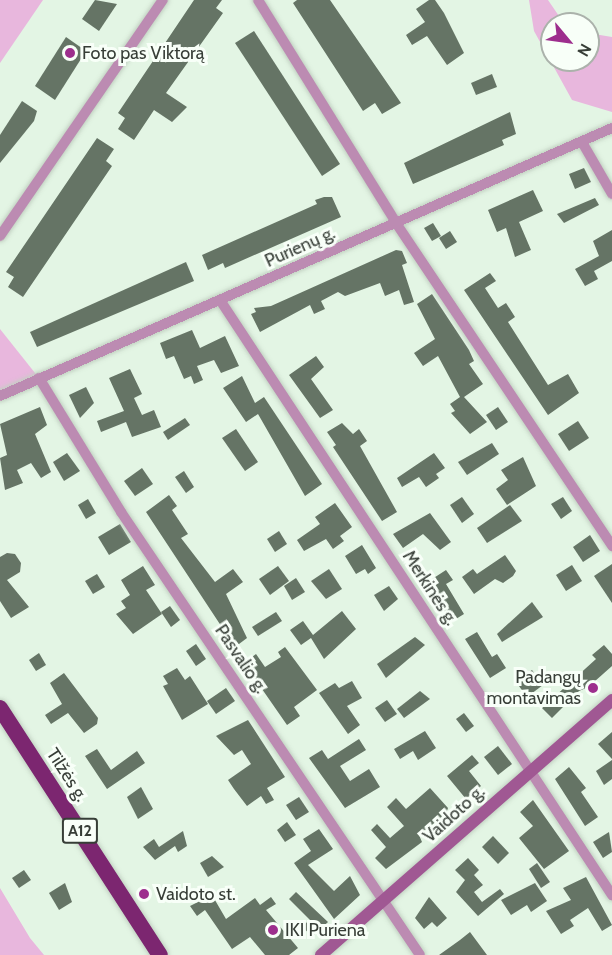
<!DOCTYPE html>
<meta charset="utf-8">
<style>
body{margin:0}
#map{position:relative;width:612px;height:955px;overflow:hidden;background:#e3f5e4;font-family:Cabin,sans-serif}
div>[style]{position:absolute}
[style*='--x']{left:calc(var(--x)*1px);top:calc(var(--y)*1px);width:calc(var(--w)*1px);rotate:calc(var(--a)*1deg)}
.green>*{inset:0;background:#e8b7dd}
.building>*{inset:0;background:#657465}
.roads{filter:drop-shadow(0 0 2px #c1d0c1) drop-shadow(0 0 2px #c1d0c1)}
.minor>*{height:10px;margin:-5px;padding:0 5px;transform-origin:5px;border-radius:5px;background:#bc8bb2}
.secondary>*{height:12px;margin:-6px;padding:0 6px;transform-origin:6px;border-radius:6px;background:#a05893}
.trunk>*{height:16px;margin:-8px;padding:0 8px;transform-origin:8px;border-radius:8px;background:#7c2670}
.dots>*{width:16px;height:16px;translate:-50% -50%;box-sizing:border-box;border:3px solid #f8fff8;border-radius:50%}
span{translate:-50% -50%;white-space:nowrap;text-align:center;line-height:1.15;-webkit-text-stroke:6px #f8fff8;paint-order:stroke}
.shield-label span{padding:2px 4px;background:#f8fff8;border:2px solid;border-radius:4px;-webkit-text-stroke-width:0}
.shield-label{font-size:16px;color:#373e37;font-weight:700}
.poi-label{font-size:18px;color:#373e37}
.left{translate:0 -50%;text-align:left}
.right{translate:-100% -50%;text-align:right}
.street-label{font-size:18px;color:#373e37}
.north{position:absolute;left:540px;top:12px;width:60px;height:60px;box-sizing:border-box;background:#f8fff8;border:2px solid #abb2ab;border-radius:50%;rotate:119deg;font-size:16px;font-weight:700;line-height:24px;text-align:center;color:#373e37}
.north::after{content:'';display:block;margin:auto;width:21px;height:27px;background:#9d2e8d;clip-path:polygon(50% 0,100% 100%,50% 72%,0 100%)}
</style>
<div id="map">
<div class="green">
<div style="clip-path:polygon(0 0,43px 0,0 63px)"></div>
<div style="clip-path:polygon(529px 0,548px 0,561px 19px,571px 24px,552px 24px,552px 60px,588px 60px,588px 33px,612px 37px,612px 112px,572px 100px,534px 31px)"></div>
<div style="clip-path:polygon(0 329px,39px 378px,0 396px)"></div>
<div style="clip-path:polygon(0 888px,30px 938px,44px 955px,0 955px)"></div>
</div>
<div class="building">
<div style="clip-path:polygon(95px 0,117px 4px,99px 31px,82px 19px)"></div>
<div style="clip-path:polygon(194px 0,222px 0,216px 8px,223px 13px,166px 93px,187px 107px,172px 122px,154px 110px,134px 140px,118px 129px,125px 118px,118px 113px)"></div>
<div style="clip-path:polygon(297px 0,330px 0,401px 103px,382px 114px,375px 103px,363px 111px,293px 3px)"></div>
<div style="clip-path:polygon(429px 0,435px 0,444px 13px,464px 53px,447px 65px,427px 36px,412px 45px,406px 35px,425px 22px,416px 9px)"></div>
<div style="clip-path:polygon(254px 31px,340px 164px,322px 176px,235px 43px)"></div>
<div style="clip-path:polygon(66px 37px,86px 51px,55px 100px,35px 86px)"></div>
<div style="clip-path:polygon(492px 74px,497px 87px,476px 95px,471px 83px)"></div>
<div style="clip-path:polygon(22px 101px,37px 111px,34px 121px,0 163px,0 135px)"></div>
<div style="clip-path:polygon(510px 112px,516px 134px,502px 140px,504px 145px,413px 184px,404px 163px)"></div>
<div style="clip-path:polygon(97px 138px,114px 149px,106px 161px,112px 166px,23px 297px,8px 287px,14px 277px,6px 272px)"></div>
<div style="clip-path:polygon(584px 168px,591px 182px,575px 189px,569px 174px)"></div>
<div style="clip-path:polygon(533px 190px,543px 211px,519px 222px,531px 250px,515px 257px,506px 228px,497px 232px,488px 210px)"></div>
<div style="clip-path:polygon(324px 197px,332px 197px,341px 217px,225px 268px,223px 263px,208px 270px,202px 255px,317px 204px,315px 200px)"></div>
<div style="clip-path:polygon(595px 198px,599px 205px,564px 223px,557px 214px)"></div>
<div style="clip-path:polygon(433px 223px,441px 236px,432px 241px,424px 228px)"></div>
<div style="clip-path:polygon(612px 230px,612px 261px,594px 271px,598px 279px,585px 286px,575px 269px,599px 256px,593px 241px)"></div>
<div style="clip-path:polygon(450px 231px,457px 242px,446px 249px,439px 238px)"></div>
<div style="clip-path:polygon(396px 250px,402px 251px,407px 263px,402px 265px,414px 302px,404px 305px,399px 290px,385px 296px,380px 283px,345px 296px,338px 292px,321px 301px,325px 309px,314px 314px,310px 305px,260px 332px,251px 314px,256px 312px,254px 308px,271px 306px)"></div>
<div style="clip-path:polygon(186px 262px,194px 281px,37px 347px,30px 332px)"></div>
<div style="clip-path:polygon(490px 273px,496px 281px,485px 288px,498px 308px,506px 303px,515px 317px,508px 322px,548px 385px,568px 374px,579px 393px,548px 415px,464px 290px)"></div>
<div style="clip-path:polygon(432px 294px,469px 350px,474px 361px,469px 364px,483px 384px,464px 397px,487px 422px,470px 434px,451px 413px,455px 411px,450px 404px,460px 397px,438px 356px,423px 366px,414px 353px,435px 339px,417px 304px)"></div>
<div style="clip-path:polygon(192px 330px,200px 348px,225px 336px,239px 366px,221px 373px,214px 360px,197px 366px,203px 380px,194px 384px,191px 376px,184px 379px,174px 356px,166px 359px,160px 343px)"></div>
<div style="clip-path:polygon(316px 356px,324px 367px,311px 379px,333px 410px,320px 418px,289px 375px)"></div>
<div style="clip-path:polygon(130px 369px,142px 394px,134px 398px,142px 415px,154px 410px,161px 427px,132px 437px,126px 422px,101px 432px,97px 421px,124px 411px,109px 378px)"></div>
<div style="clip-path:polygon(242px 376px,255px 403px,264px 397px,322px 484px,305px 496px,258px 414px,246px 422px,223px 388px)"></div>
<div style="clip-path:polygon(86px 387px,94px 403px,80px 418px,69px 395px)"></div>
<div style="clip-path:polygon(40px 407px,47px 425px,35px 434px,51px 472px,41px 478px,31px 463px,17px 470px,23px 483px,5px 490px,0 458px,7px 455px,0 424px)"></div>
<div style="clip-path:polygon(498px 407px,508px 422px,496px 430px,486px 415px)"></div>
<div style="clip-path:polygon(185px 418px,190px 425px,168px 440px,163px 432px)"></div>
<div style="clip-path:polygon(578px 421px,589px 438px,569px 451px,558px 434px)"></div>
<div style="clip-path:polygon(342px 423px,353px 434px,359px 429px,367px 441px,360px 446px,397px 512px,382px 521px,333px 447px,336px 445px,327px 432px)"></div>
<div style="clip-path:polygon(236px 429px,258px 462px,245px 471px,222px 438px)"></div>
<div style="clip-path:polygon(492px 443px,499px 454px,467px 475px,458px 462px)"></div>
<div style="clip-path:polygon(67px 453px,80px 471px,64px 481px,53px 462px)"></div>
<div style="clip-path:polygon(434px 453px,445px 468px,436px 474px,439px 478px,426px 487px,419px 477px,402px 487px,397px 478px)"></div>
<div style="clip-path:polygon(523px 457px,536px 486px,507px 505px,496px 489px,508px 480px,501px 470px)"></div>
<div style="clip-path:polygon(142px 468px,153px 484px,135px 496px,124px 481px)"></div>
<div style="clip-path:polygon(184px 471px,194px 487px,186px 493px,175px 477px)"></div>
<div style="clip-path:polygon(169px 495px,177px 506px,172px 510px,188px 534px,181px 538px,215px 582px,233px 569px,243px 582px,226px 594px,247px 638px,239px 644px,233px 644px,146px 512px)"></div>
<div style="clip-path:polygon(462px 497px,474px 514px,462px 523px,450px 505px)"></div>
<div style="clip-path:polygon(563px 497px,572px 511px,561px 519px,551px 504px)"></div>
<div style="clip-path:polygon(88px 499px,96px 513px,86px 519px,78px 505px)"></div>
<div style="clip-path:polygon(335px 503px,352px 527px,340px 536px,344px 541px,333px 549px,326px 539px,304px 551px,297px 540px,320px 524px,315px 517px)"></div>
<div style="clip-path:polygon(510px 505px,522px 521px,487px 543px,477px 528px)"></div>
<div style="clip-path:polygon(430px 513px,451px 542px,440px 550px,423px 534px,403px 548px,393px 534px)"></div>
<div style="clip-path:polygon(120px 524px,131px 542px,109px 555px,98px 537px)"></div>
<div style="clip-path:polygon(279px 531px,287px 544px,275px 552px,267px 539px)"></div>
<div style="clip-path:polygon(590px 535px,600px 551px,583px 562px,573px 547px)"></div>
<div style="clip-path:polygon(362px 545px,376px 568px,368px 574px,365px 569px,356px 574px,345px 556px)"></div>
<div style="clip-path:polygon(7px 553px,15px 554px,21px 563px,20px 572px,7px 580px,29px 607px,11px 618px,0 601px,0 557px)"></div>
<div style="clip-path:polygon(505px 555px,516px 571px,513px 576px,503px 583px,495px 579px,474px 594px,462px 577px,473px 569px,477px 574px)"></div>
<div style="clip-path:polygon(612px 564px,612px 603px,594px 576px)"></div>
<div style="clip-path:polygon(572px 565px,582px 581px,566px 591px,556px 575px)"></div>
<div style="clip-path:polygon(143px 566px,155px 585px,146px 590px,162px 614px,133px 634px,116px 614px,126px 608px,121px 601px,130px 595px,121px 580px)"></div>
<div style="clip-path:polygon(278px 566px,289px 581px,270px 595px,259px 579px)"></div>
<div style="clip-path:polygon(329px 569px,342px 589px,326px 599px,311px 581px)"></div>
<div style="clip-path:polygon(446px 570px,453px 580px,446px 584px,464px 614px,451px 622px,426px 583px)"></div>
<div style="clip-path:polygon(97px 574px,105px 587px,93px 594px,85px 581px)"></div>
<div style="clip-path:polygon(296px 578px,305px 592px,292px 600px,284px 586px)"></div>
<div style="clip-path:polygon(389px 586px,398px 599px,384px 611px,374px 595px)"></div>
<div style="clip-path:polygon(532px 602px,543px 617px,502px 642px,497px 634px)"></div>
<div style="clip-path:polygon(170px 606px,180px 620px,171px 627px,161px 612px)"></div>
<div style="clip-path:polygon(342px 611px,356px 629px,324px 659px,311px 638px,301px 645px,290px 630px,303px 621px,313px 635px)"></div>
<div style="clip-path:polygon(276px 612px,282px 621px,258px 636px,252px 627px)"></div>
<div style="clip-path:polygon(477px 632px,492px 657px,497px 654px,506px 668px,490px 678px,465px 639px)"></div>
<div style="clip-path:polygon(415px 637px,425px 645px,386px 678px,377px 664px)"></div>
<div style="clip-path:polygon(196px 644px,206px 659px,196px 666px,186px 651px)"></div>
<div style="clip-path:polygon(604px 645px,612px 654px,612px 666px,594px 682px,599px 688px,592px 695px,586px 688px,579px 691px,552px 718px,542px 708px,596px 659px,592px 655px)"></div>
<div style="clip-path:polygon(285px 647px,317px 690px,294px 707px,300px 716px,287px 725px,244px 663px,256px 654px,265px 667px,281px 657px,278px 652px)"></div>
<div style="clip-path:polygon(39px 653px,46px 665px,36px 671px,29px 660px)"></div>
<div style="clip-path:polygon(177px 668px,185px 680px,190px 676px,208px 704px,182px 720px,163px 686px,168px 684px,163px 676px)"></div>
<div style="clip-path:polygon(532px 670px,543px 685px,527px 697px,516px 682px)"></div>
<div style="clip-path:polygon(64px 673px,98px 718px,97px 724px,84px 733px,68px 713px,51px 724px,45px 715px,62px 704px,50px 683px)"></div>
<div style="clip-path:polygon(352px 681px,362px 698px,347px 706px,360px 725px,348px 734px,319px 693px,335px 683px,339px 688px)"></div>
<div style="clip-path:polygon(226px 688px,235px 701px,216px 714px,207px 701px)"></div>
<div style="clip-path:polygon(420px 691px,430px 699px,404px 718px,397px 709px)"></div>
<div style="clip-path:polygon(387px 700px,397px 714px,385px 722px,375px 708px)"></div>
<div style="clip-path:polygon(464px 713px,474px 726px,466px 732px,456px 719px)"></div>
<div style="clip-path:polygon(248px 720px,285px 777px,267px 788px,274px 800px,266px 804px,261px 796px,247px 806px,234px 789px,228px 780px,251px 764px,242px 750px,234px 755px,216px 736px)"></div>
<div style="clip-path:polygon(425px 731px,436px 748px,418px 760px,413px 751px,400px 759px,394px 749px)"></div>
<div style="clip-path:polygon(612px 732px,612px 759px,598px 744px)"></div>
<div style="clip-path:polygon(359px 739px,366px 750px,340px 766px,350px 781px,369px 769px,380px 787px,345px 808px,309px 758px,322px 750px,328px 759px)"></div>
<div style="clip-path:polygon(498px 746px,512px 764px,498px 775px,484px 757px)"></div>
<div style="clip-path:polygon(97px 749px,111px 770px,137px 751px,145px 763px,107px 789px,85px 756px)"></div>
<div style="clip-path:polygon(472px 755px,479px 763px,469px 771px,481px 786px,466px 799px,447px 776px)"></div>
<div style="clip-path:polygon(612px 760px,612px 779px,604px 785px,596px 771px)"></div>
<div style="clip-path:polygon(569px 767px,586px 788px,581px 792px,598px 817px,585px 826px,555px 779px)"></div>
<div style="clip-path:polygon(141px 787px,153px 809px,138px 819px,127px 797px)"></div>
<div style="clip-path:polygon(430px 788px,448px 808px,446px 814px,419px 835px,422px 842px,386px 869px,375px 858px,386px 847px,371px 830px,377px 824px,390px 838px,404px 826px,387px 807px,396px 798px,406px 809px)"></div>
<div style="clip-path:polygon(299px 797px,309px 812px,296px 820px,286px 805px)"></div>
<div style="clip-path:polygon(533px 800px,569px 851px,544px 869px,519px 838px,533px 826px,520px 812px)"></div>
<div style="clip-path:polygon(287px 822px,296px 835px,285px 842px,277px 830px)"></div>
<div style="clip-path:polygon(319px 829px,333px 849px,308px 865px,334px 891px,350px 876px,360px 895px,334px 919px,294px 863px,311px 851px,303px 839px)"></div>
<div style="clip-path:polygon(183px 831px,187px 846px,178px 852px,175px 846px,155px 860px,143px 847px,154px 839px,159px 847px)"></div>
<div style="clip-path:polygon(609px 832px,612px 852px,603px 858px,593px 842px)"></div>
<div style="clip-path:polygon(493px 836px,509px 853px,498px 864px,482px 847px)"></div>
<div style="clip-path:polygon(212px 856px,224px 867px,208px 877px,200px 863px)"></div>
<div style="clip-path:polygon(468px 858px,479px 870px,474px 875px,483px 885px,474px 892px,482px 902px,500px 889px,504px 894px,478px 916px,456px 892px,465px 880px,455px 870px)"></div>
<div style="clip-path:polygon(537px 863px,550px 882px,541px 888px,529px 869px)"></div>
<div style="clip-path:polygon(24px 870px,31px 880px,19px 888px,12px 878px)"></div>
<div style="clip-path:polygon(586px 877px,612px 925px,602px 931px,588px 908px,570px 920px,574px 926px,561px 934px,546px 911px,571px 900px,563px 888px)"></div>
<div style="clip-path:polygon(65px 883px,72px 902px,59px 910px,49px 893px)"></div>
<div style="clip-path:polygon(535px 883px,547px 901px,531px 912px,527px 905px,511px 915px,501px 900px)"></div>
<div style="clip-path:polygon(296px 892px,328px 922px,312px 937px,302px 926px,310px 920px,289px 899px)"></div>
<div style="clip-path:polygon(212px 895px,226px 919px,255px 898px,260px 905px,271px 897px,276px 904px,266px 910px,298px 948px,289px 955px,265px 955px,250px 937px,232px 949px,205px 910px,197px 916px,190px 906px)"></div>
<div style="clip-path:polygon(429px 897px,447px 918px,437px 927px,432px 922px,424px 929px,415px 918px)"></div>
<div style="clip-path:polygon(470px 932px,487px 955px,439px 955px,460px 940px)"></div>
</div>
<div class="roads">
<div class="minor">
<div style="--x:258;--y:0;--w:262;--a:58.2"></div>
<div style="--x:396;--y:223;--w:389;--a:56.2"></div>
<div style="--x:582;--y:142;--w:60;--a:60"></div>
<div style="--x:0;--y:236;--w:287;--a:-55.4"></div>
<div style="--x:220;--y:300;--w:713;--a:56.62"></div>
<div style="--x:39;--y:378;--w:157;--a:58.5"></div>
<div style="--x:121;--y:512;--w:534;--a:55.98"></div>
<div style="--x:0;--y:396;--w:668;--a:-23.65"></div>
</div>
<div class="secondary">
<div style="--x:321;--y:955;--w:387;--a:-41.2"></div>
</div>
<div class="trunk">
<div style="--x:0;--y:708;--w:294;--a:57.1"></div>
</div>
</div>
<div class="dots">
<div style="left:70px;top:53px;background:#9d2e8d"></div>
<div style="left:593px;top:688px;background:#9d2e8d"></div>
<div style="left:144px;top:894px;background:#9d2e8d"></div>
<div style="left:273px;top:930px;background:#9d2e8d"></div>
</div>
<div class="shield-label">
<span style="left:80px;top:831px">A12</span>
</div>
<div class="poi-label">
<span class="left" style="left:82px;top:53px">Foto pas Viktorą</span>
<span class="right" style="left:581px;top:688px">Padangų<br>montavimas</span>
<span class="left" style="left:156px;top:894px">Vaidoto st.</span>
<span class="left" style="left:285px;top:930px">IKI Puriena</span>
</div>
<div class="street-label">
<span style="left:300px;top:247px;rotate:-24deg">Purienų g.</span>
<span style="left:430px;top:588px;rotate:57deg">Merkinės g.</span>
<span style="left:241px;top:659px;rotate:56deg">Pasvalio g.</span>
<span style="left:67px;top:775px;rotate:57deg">Tilžės g.</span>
<span style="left:454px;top:814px;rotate:-42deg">Vaidoto g.</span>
</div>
<div class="north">N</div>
</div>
